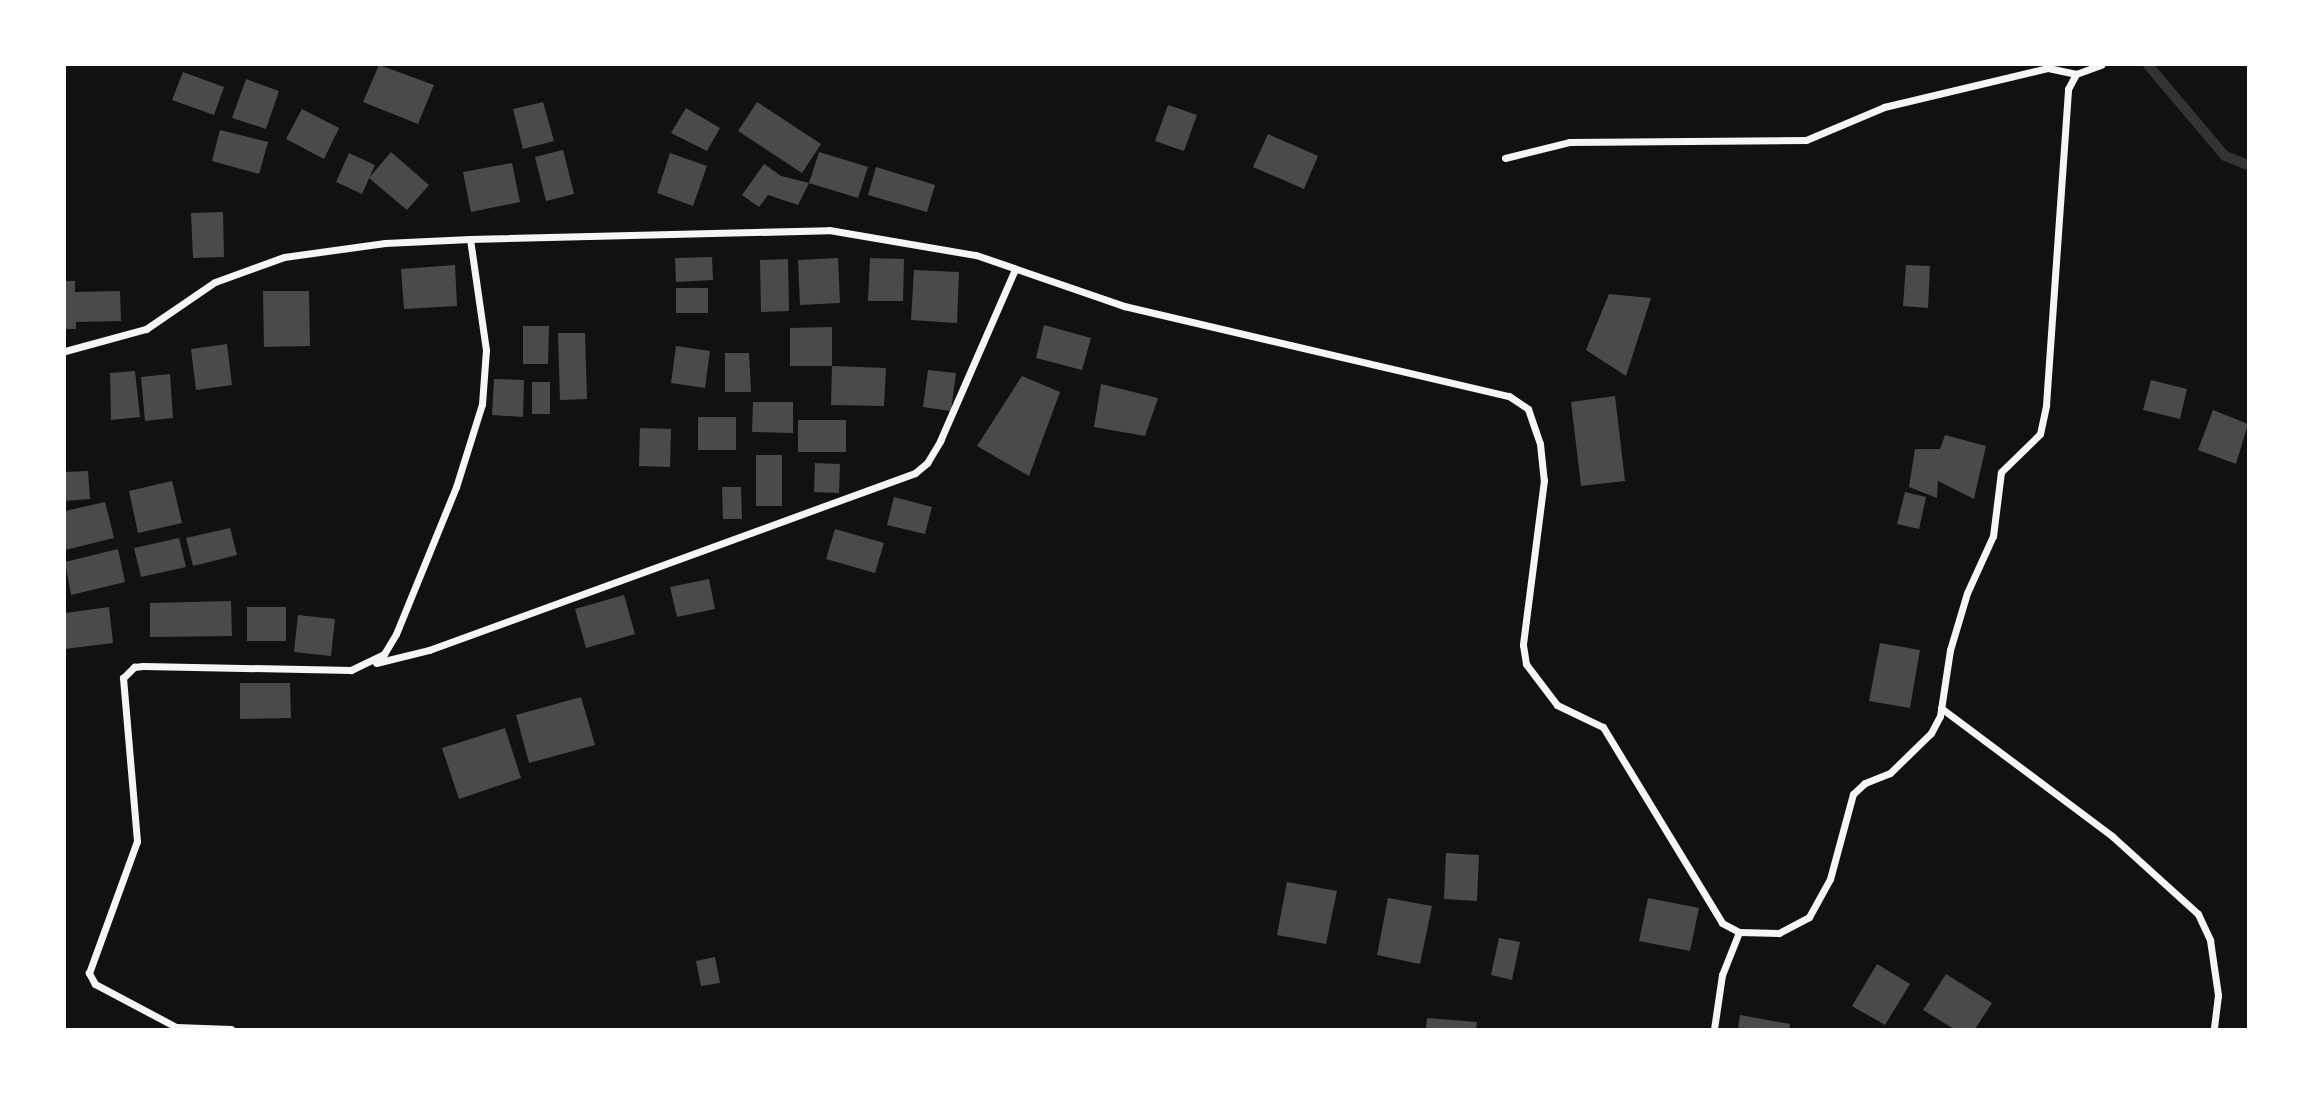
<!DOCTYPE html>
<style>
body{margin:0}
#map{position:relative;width:2313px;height:1094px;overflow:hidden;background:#111;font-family:"Fira Sans",sans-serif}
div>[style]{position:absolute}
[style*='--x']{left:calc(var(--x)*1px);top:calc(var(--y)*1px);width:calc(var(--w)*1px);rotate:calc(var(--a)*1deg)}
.stream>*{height:10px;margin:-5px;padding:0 5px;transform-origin:5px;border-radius:5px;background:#333}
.building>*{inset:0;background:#4a4a4a}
.minor>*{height:7px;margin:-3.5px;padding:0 3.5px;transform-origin:3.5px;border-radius:3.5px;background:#f5f5f5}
span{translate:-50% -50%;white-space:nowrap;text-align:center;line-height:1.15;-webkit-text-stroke:7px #fff;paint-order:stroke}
.frame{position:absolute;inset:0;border:66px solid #fff;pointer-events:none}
</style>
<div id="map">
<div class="stream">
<div style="--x:2148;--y:65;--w:119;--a:49.8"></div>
<div style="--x:2225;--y:156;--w:25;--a:21"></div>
</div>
<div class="building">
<div style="clip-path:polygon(379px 65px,434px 85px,418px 124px,363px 102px)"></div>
<div style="clip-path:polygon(183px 72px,224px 87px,214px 115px,172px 100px)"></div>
<div style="clip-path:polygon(246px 79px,279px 91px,266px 129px,232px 118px)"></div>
<div style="clip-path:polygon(543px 102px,554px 141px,523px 149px,513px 109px)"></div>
<div style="clip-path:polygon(757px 102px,821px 144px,802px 173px,738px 131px)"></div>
<div style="clip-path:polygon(1168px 105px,1197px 115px,1184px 151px,1155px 141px)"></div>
<div style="clip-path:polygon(686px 108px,720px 128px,707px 151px,671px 133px)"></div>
<div style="clip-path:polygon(302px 109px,339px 128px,324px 159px,286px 139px)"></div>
<div style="clip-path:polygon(220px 130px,268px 142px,259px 174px,212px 161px)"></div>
<div style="clip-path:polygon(1268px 134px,1318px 156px,1304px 189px,1253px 167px)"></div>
<div style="clip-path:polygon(563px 150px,574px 194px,546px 201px,535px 157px)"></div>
<div style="clip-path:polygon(391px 152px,429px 185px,407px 210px,369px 178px)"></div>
<div style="clip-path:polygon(819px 152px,868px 167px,858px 198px,809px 183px)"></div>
<div style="clip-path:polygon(349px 153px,375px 165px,362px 194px,336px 182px)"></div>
<div style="clip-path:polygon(670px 153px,707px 166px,693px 206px,657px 193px)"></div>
<div style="clip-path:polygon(512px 163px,520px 202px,471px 212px,463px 172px)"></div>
<div style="clip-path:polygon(764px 164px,781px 176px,809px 183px,798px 205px,768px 195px,759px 207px,742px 195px)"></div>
<div style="clip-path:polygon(876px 167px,935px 185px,927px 212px,868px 195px)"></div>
<div style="clip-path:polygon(223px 212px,224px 257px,193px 258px,191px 213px)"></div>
<div style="clip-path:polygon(712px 257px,713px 280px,676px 282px,675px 258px)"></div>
<div style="clip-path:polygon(838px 258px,840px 303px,800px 305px,798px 260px)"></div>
<div style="clip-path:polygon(870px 258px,904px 259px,903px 301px,868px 301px)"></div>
<div style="clip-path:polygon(788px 259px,789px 311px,761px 312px,760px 260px)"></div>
<div style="clip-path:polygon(455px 265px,457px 306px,404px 309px,401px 269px)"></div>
<div style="clip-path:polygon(1906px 265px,1930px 266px,1928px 308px,1903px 306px)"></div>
<div style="clip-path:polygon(914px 270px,959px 272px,957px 323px,911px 320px)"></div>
<div style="clip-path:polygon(65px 281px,75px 281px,75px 292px,120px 291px,121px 321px,76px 322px,76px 329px,65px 329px)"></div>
<div style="clip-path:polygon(676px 288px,708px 288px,708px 313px,676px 313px)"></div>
<div style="clip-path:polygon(263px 291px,309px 291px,310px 346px,264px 347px)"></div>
<div style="clip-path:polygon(1609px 294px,1651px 298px,1626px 376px,1586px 350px)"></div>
<div style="clip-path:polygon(1044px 325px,1091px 338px,1082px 370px,1036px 358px)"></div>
<div style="clip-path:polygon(523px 326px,549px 326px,548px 364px,523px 364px)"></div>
<div style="clip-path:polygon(832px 327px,832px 366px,790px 366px,790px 328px)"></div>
<div style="clip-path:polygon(558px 333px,585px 333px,587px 399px,560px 400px)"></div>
<div style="clip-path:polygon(227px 344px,232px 385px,196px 390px,191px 349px)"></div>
<div style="clip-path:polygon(676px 346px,710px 351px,705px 388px,671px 383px)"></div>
<div style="clip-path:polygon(725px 353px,749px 353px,751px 392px,725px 392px)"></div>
<div style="clip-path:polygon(832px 366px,886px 368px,884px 406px,831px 405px)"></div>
<div style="clip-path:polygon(928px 370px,956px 373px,951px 411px,923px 407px)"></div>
<div style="clip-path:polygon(135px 371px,140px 417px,111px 420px,110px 373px)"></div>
<div style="clip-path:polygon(170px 374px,173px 418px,145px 421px,141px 377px)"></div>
<div style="clip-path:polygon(1022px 376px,1060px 392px,1029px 476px,977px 446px)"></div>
<div style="clip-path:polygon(494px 379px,524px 380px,523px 417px,492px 415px)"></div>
<div style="clip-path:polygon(2151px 380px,2187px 389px,2180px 419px,2143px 410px)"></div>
<div style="clip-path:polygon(532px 382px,550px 382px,550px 414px,532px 414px)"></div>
<div style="clip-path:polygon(1101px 384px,1158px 398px,1145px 436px,1094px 427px)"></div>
<div style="clip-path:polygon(1615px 396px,1625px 481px,1581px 486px,1571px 402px)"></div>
<div style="clip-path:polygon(753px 402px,793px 402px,793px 433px,752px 432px)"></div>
<div style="clip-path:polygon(2213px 410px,2248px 424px,2236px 464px,2198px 450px)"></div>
<div style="clip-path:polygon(698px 417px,736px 417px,736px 450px,698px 450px)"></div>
<div style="clip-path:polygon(798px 420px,846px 420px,846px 452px,798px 452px)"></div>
<div style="clip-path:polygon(640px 428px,671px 429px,670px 467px,639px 466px)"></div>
<div style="clip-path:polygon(1945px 435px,1986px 446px,1974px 499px,1938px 481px,1937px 498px,1909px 487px,1915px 449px,1940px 449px)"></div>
<div style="clip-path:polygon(756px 455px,782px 455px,782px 506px,756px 506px)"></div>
<div style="clip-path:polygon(815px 463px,840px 464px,839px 493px,814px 492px)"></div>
<div style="clip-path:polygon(88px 471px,90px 499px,65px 501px,65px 472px)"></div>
<div style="clip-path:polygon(172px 481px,182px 523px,138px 533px,129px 491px)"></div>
<div style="clip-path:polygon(722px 487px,741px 487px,742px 519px,723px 519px)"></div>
<div style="clip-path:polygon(1905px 492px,1926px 497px,1919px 529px,1897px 524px)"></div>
<div style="clip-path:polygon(894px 497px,932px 507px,925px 534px,887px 525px)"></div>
<div style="clip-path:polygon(105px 502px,114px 538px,65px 550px,65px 511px)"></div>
<div style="clip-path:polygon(230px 528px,237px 555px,193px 566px,186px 538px)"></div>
<div style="clip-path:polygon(835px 529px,884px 543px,875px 573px,826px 559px)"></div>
<div style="clip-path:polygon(179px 538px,186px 567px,141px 577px,134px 548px)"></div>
<div style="clip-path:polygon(118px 549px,125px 582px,71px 595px,65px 562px)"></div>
<div style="clip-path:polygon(709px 579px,715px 609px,677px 617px,670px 587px)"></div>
<div style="clip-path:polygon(624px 595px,635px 634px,586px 648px,575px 609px)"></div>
<div style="clip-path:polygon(231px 601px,232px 636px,150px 637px,150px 603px)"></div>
<div style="clip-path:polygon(109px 607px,113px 643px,65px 649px,65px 613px)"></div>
<div style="clip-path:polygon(247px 607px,286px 607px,286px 641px,247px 641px)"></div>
<div style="clip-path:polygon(298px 615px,335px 619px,331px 656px,294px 652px)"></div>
<div style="clip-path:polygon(1880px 643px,1920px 650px,1910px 708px,1869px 701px)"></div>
<div style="clip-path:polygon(240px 683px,290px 683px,291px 718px,240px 719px)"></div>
<div style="clip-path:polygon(581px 697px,595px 745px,529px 763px,516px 715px)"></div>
<div style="clip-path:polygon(505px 728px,521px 778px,459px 799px,442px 748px)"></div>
<div style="clip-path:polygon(1446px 853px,1479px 855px,1477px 901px,1444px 899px)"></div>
<div style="clip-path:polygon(1287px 882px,1337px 891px,1326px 944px,1277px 935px)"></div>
<div style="clip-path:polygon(1388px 898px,1432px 906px,1420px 964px,1377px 955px)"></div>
<div style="clip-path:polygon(1648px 898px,1699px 908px,1690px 951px,1639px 941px)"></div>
<div style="clip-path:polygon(1499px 938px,1520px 942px,1512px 980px,1491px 975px)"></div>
<div style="clip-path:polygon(715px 957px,720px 983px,701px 986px,696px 961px)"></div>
<div style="clip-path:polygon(1877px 964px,1910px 984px,1885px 1025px,1852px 1006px)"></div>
<div style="clip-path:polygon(1946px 974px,1992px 1003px,1975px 1029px,1954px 1029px,1923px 1010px)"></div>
<div style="clip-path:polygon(1740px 1015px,1790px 1024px,1789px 1029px,1738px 1029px)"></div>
<div style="clip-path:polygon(1427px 1018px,1477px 1022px,1476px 1029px,1426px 1029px)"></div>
</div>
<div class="minor">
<div style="--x:1505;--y:158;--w:66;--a:-14"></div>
<div style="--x:1569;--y:142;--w:237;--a:-0.5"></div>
<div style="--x:1806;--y:140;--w:85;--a:-22.9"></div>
<div style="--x:1884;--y:107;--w:169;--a:-13.4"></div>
<div style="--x:2048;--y:68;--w:29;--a:12"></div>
<div style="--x:65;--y:351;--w:84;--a:-15.2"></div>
<div style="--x:146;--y:329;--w:83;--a:-34.3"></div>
<div style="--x:215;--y:282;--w:73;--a:-19.9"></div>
<div style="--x:284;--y:257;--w:102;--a:-7.9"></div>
<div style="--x:385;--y:243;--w:85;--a:-2.7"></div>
<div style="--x:470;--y:239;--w:359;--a:-1.4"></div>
<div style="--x:829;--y:230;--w:149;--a:9.7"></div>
<div style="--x:976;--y:255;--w:157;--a:19"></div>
<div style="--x:1124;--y:306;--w:395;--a:13.2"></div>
<div style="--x:1509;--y:396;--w:23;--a:34"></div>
<div style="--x:1528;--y:409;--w:37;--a:71"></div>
<div style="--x:1540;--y:444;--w:36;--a:84"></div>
<div style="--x:1544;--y:480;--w:166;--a:97.3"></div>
<div style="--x:1523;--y:645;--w:19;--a:81"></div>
<div style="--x:1526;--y:664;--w:51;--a:52.9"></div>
<div style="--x:1557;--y:705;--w:51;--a:25.6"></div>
<div style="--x:1603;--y:727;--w:229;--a:58.7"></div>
<div style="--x:1722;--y:923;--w:19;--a:28"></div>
<div style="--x:1739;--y:932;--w:40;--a:1.4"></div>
<div style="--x:1779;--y:933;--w:34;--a:-28"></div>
<div style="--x:1809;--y:917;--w:43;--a:-61.1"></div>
<div style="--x:1830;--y:879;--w:88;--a:-74.9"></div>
<div style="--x:1853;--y:794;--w:16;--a:-43"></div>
<div style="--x:1865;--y:783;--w:27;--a:-22"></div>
<div style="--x:1890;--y:773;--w:57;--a:-44.3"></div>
<div style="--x:1931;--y:733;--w:19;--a:-62"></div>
<div style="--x:1940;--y:716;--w:67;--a:-81.4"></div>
<div style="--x:1950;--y:650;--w:59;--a:-73.4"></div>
<div style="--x:1967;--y:593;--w:63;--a:-65.5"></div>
<div style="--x:1993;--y:536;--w:64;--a:-82.9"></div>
<div style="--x:2001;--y:472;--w:54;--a:-44.3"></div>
<div style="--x:2040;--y:434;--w:30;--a:-78"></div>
<div style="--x:2046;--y:405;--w:317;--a:-86"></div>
<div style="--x:2068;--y:89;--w:17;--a:-62"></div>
<div style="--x:2076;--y:74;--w:27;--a:-20"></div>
<div style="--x:376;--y:663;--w:55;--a:-13.8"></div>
<div style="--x:429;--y:650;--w:517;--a:-20.01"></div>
<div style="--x:915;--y:473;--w:16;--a:-40"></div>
<div style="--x:927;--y:463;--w:26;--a:-59"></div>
<div style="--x:940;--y:441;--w:188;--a:-66.4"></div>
<div style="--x:1941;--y:708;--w:214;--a:36.8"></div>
<div style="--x:2112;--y:836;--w:116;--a:42.2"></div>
<div style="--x:2198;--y:914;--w:29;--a:65"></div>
<div style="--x:2210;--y:940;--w:56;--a:81.7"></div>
<div style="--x:2218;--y:995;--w:34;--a:97"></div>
<div style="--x:231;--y:1029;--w:55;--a:-177.9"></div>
<div style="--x:176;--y:1027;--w:92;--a:-152"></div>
<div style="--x:95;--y:984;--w:13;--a:-119"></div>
<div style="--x:89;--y:973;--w:140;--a:-70"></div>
<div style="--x:137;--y:841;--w:164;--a:-94.9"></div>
<div style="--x:123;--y:678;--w:16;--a:-45"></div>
<div style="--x:134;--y:667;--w:9;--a:-6"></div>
<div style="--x:143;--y:666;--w:208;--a:1.1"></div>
<div style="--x:351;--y:670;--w:37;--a:-26"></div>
<div style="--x:384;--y:654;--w:23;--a:-59"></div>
<div style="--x:396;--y:634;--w:159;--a:-67.8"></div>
<div style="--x:456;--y:487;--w:87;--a:-72.6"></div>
<div style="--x:482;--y:404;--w:54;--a:-85.8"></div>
<div style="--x:486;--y:350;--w:112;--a:-98.2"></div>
<div style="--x:1714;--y:1029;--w:55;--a:-81.6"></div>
<div style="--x:1722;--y:975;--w:46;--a:-68.4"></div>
</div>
<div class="frame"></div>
</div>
